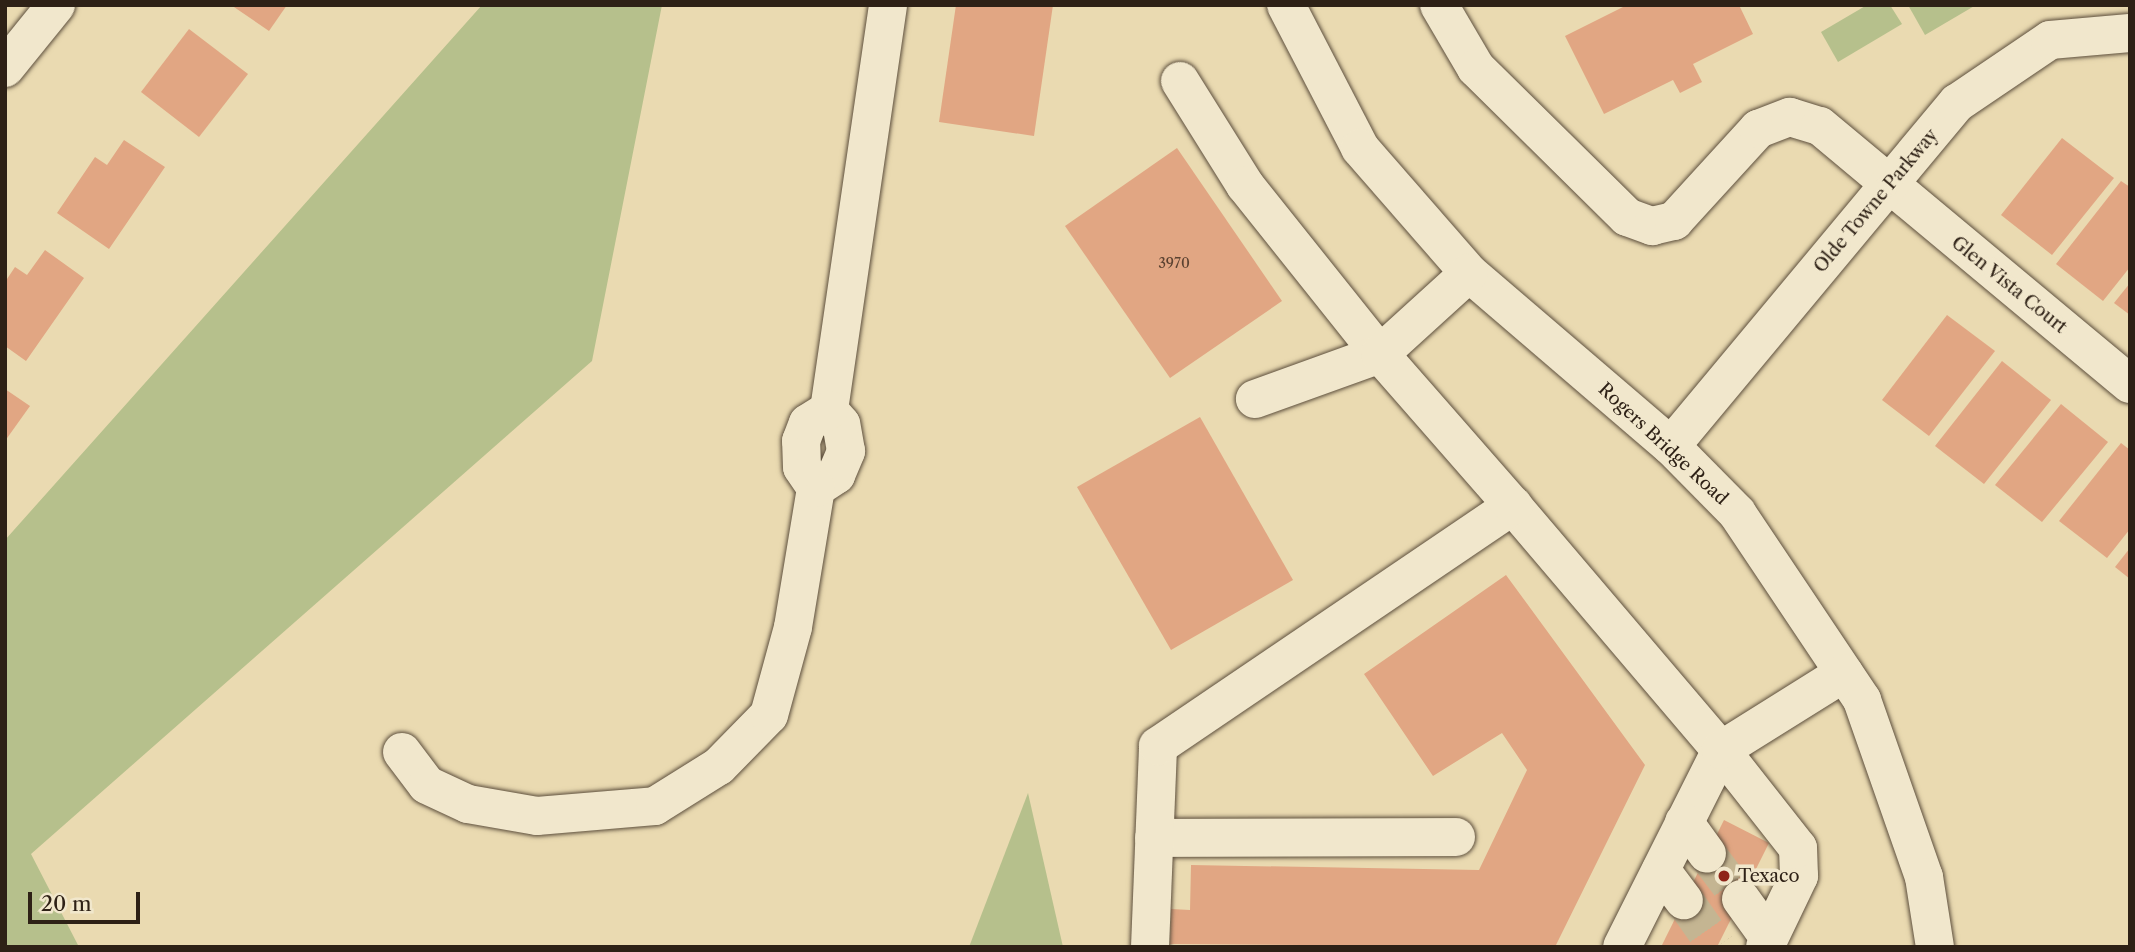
<!DOCTYPE html>
<style>
body{margin:0}
#map{position:relative;width:2135px;height:952px;overflow:hidden;background:#eadab1;font-family:"Libre Caslon Text",serif}
div>[style]{position:absolute}
[style*='--x']{left:calc(var(--x)*1px);top:calc(var(--y)*1px);width:calc(var(--w)*1px);rotate:calc(var(--a)*1deg)}
.green>*{inset:0;background:#b6c08c}
.building>*{inset:0;background:#e1a683}
.minor-tunnel>*{height:38px;margin-top:-19px;transform-origin:0;background:repeating-linear-gradient(90deg,#c4b592 0 38px,transparent 0 57px)}
.roads{filter:drop-shadow(0 0 2px #5d4f3d) drop-shadow(0 0 2px #5d4f3d)}
.minor>*{height:38px;margin:-19px;padding:0 19px;transform-origin:19px;border-radius:19px;background:#f1e7cc}
.dots>*{width:19px;height:19px;translate:-50% -50%;box-sizing:border-box;border:4px solid #f1e7cc;border-radius:50%}
span{translate:-50% -50%;white-space:nowrap;text-align:center;line-height:1.15;-webkit-text-stroke:7px #f1e7cc;paint-order:stroke}
.number-label{font-size:14px;color:#5b4231}
.number-label span{-webkit-text-stroke-width:0}
.street-label{font-size:18px;color:#2e2116}
.poi-label{font-size:18px;color:#2e2116}
.left{translate:0 -50%;text-align:left}
.frame{position:absolute;inset:0;border:7px solid #2e2116;pointer-events:none}
.scale{position:absolute;left:28px;top:892px;width:112px;height:32px;box-sizing:border-box;border:4px solid #2e2116;border-top:0;padding-left:9px;font-size:21px;line-height:24px;white-space:nowrap;color:#2e2116;-webkit-text-stroke:5px #f1e7cc;paint-order:stroke}
</style>
<div id="map">
<div class="green">
<div style="clip-path:polygon(482px 5px,662px 5px,592px 361px,31px 854px,79px 947px,5px 947px,5px 540px)"></div>
<div style="clip-path:polygon(1867px 5px,1890px 5px,1902px 24px,1838px 62px,1821px 32px)"></div>
<div style="clip-path:polygon(1908px 5px,1976px 5px,1925px 35px)"></div>
<div style="clip-path:polygon(1028px 793px,1063px 947px,969px 947px)"></div>
</div>
<div class="building">
<div style="clip-path:polygon(231px 5px,287px 5px,269px 31px)"></div>
<div style="clip-path:polygon(956px 5px,1053px 5px,1034px 136px,939px 122px)"></div>
<div style="clip-path:polygon(1627px 5px,1739px 5px,1753px 34px,1693px 64px,1702px 82px,1680px 93px,1673px 80px,1604px 114px,1565px 36px)"></div>
<div style="clip-path:polygon(189px 29px,248px 74px,199px 137px,141px 92px)"></div>
<div style="clip-path:polygon(2062px 138px,2114px 178px,2052px 255px,2001px 215px)"></div>
<div style="clip-path:polygon(124px 140px,165px 167px,109px 249px,57px 213px,95px 157px,107px 165px)"></div>
<div style="clip-path:polygon(1177px 148px,1282px 301px,1170px 378px,1065px 226px)"></div>
<div style="clip-path:polygon(2121px 181px,2130px 187px,2130px 267px,2103px 301px,2056px 264px)"></div>
<div style="clip-path:polygon(45px 250px,84px 278px,26px 361px,5px 346px,5px 282px,15px 267px,27px 275px)"></div>
<div style="clip-path:polygon(2130px 283px,2130px 315px,2114px 303px)"></div>
<div style="clip-path:polygon(1947px 315px,1995px 351px,1929px 436px,1882px 400px)"></div>
<div style="clip-path:polygon(2002px 361px,2051px 400px,1984px 484px,1935px 446px)"></div>
<div style="clip-path:polygon(5px 389px,30px 406px,5px 441px)"></div>
<div style="clip-path:polygon(2061px 404px,2108px 442px,2042px 522px,1995px 485px)"></div>
<div style="clip-path:polygon(1200px 417px,1293px 580px,1171px 650px,1077px 487px)"></div>
<div style="clip-path:polygon(2121px 443px,2130px 450px,2130px 529px,2107px 558px,2059px 521px)"></div>
<div style="clip-path:polygon(2130px 548px,2130px 579px,2115px 567px)"></div>
<div style="clip-path:polygon(1506px 575px,1645px 765px,1555px 947px,1170px 944px,1171px 909px,1190px 910px,1191px 865px,1479px 870px,1527px 770px,1502px 733px,1433px 776px,1364px 674px)"></div>
<div style="clip-path:polygon(1724px 820px,1769px 843px,1717px 947px,1661px 947px)"></div>
</div>
<div class="minor-tunnel">
<div style="--x:1707;--y:854;--w:56;--a:52.9"></div>
<div style="--x:1684;--y:900;--w:57;--a:54.9"></div>
</div>
<div class="roads">
<div class="minor">
<div style="--x:1286;--y:5;--w:161;--a:62.6"></div>
<div style="--x:1360;--y:148;--w:166;--a:48.9"></div>
<div style="--x:1469;--y:273;--w:266;--a:40.6"></div>
<div style="--x:1671;--y:446;--w:94;--a:45.4"></div>
<div style="--x:1737;--y:513;--w:225;--a:56.2"></div>
<div style="--x:1862;--y:700;--w:188;--a:70.7"></div>
<div style="--x:1924;--y:877;--w:71;--a:81.1"></div>
<div style="--x:1439;--y:5;--w:73;--a:59.6"></div>
<div style="--x:1476;--y:68;--w:212;--a:44.6"></div>
<div style="--x:1627;--y:217;--w:27;--a:20"></div>
<div style="--x:1652;--y:226;--w:23;--a:-13"></div>
<div style="--x:1674;--y:221;--w:125;--a:-47.6"></div>
<div style="--x:1758;--y:129;--w:34;--a:-21"></div>
<div style="--x:1790;--y:117;--w:31;--a:17"></div>
<div style="--x:1820;--y:126;--w:403;--a:39.8"></div>
<div style="--x:5;--y:68;--w:81;--a:-51"></div>
<div style="--x:1180;--y:81;--w:123;--a:58"></div>
<div style="--x:1245;--y:185;--w:216;--a:51.4"></div>
<div style="--x:1380;--y:354;--w:133;--a:160.2"></div>
<div style="--x:1671;--y:446;--w:447;--a:-50.2"></div>
<div style="--x:1957;--y:103;--w:112;--a:-34.1"></div>
<div style="--x:2050;--y:40;--w:80;--a:-5"></div>
<div style="--x:816;--y:488;--w:24;--a:-33"></div>
<div style="--x:836;--y:475;--w:26;--a:-67"></div>
<div style="--x:846;--y:451;--w:27;--a:-100"></div>
<div style="--x:841;--y:424;--w:18;--a:-131"></div>
<div style="--x:829;--y:410;--w:409;--a:-81.7"></div>
<div style="--x:1513;--y:506;--w:321;--a:49.6"></div>
<div style="--x:1721;--y:750;--w:220;--a:116.7"></div>
<div style="--x:402;--y:752;--w:41;--a:52.9"></div>
<div style="--x:427;--y:785;--w:45;--a:24.9"></div>
<div style="--x:468;--y:804;--w:70;--a:9.9"></div>
<div style="--x:537;--y:816;--w:118;--a:-4.8"></div>
<div style="--x:655;--y:806;--w:75;--a:-32"></div>
<div style="--x:719;--y:766;--w:71;--a:-45.6"></div>
<div style="--x:769;--y:715;--w:91;--a:-74.7"></div>
<div style="--x:793;--y:627;--w:141;--a:-80.6"></div>
<div style="--x:816;--y:488;--w:25;--a:-124"></div>
<div style="--x:802;--y:467;--w:26;--a:-92"></div>
<div style="--x:801;--y:441;--w:19;--a:-69"></div>
<div style="--x:808;--y:423;--w:25;--a:-32"></div>
<div style="--x:1684;--y:822;--w:39;--a:54"></div>
<div style="--x:1154;--y:838;--w:302;--a:-0.2"></div>
<div style="--x:1661;--y:870;--w:38;--a:53"></div>
<div style="--x:1741;--y:899;--w:48;--a:54.3"></div>
<div style="--x:1150;--y:947;--w:201;--a:-87.7"></div>
<div style="--x:1158;--y:746;--w:429;--a:-34.1"></div>
<div style="--x:1513;--y:506;--w:202;--a:-131.2"></div>
<div style="--x:1380;--y:354;--w:120;--a:-42.3"></div>
<div style="--x:1765;--y:947;--w:79;--a:-64.4"></div>
<div style="--x:1799;--y:876;--w:28;--a:-92"></div>
<div style="--x:1798;--y:848;--w:125;--a:-128.2"></div>
<div style="--x:1721;--y:750;--w:145;--a:-32"></div>
</div>
</div>
<div class="dots">
<div style="left:1724px;top:876px;background:#8f2418"></div>
</div>
<div class="number-label">
<span style="left:1174px;top:263px">3970</span>
</div>
<div class="street-label">
<span style="left:1876px;top:201px;rotate:-50deg">Olde Towne Parkway</span>
<span style="left:2009px;top:285px;rotate:39deg">Glen Vista Court</span>
<span style="left:1663px;top:444px;rotate:43deg">Rogers Bridge Road</span>
</div>
<div class="poi-label">
<span class="left" style="left:1738px;top:876px">Texaco</span>
</div>
<div class="frame"></div>
<div class="scale">20 m</div>
</div>
